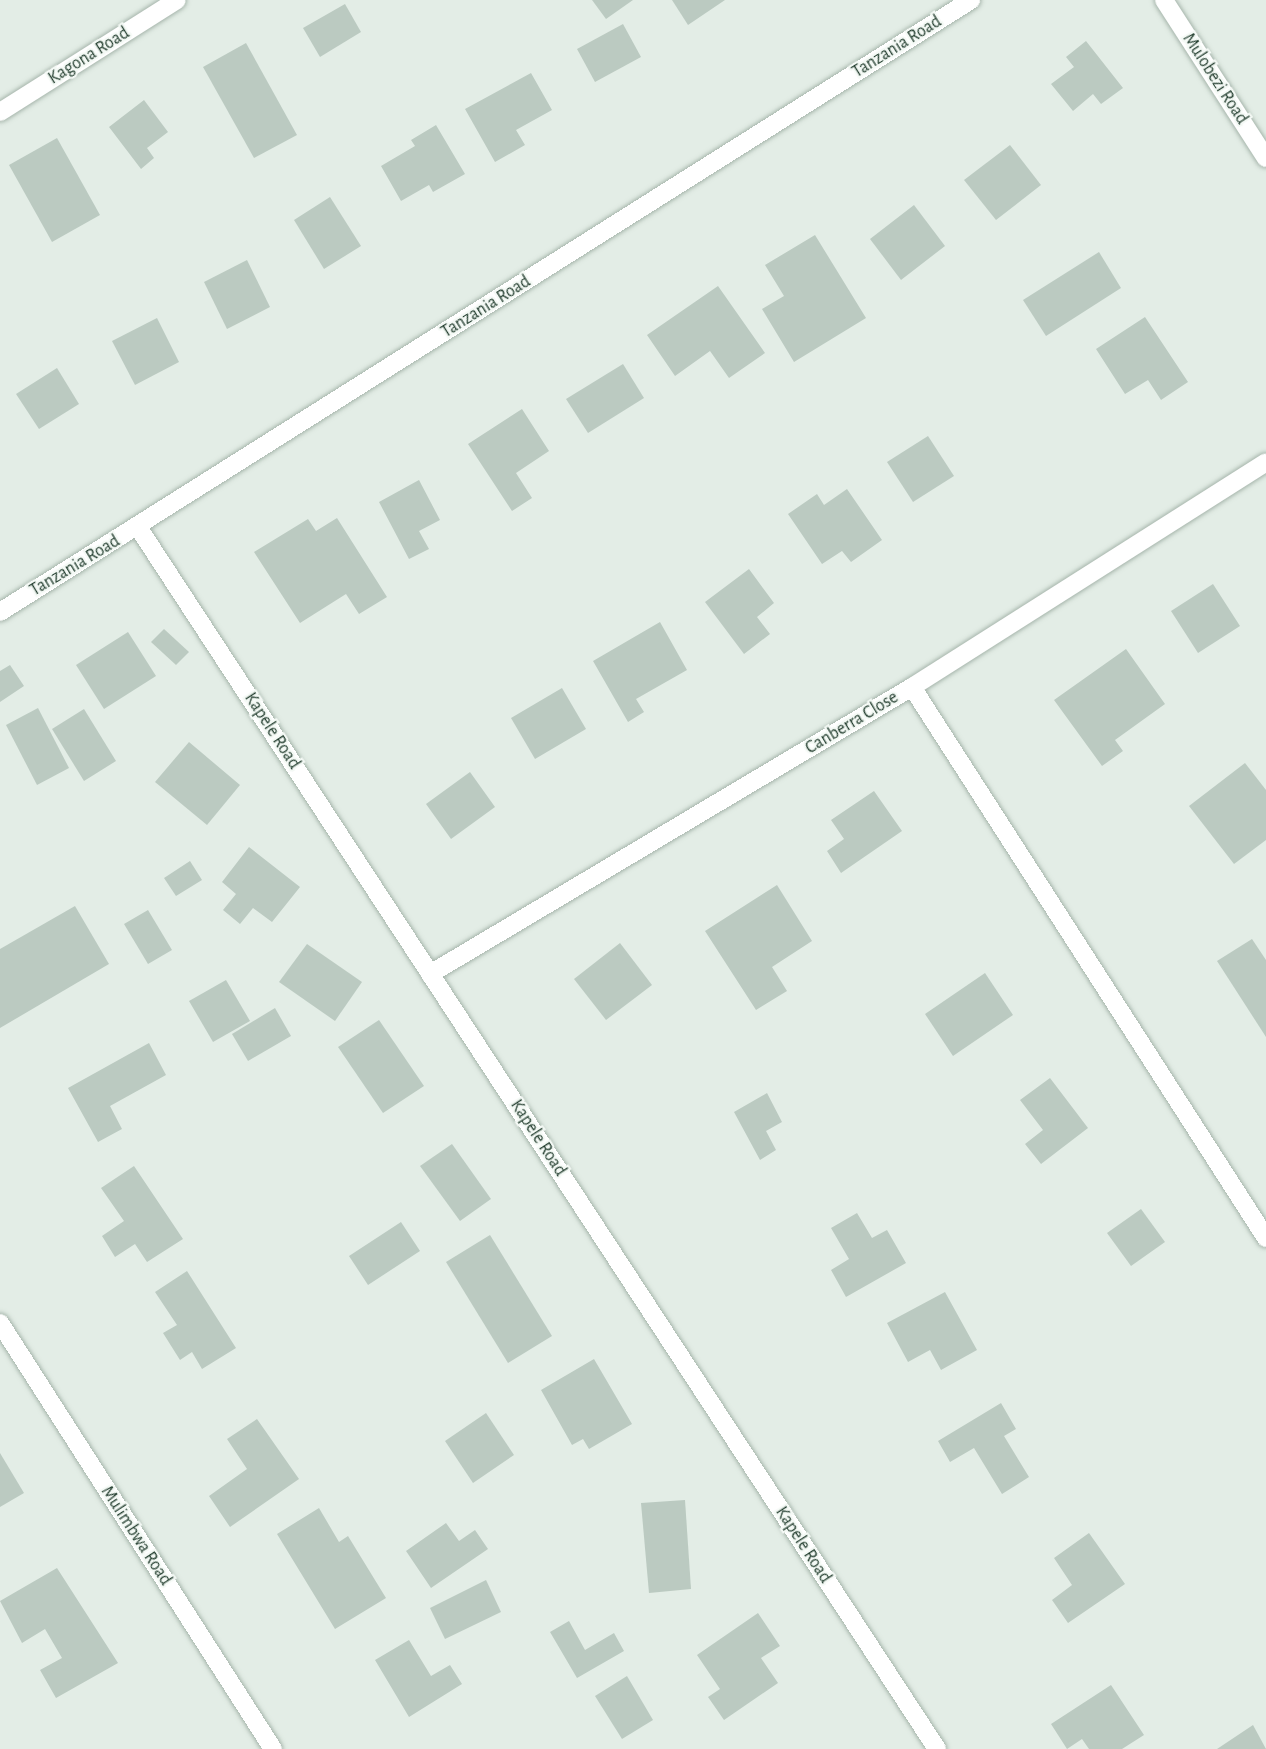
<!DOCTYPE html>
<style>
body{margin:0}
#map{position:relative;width:1266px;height:1749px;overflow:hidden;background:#e3ede6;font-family:"Alegreya Sans",sans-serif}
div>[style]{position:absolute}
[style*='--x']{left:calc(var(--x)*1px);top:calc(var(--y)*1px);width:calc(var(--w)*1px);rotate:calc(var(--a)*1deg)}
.building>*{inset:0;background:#bbcac1}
.roads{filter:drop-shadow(0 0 2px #a6b5ab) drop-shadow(0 0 2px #a6b5ab)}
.minor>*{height:18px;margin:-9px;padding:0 9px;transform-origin:9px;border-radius:9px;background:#fff}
span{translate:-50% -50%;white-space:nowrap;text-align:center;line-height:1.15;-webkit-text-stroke:4.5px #f4f9f5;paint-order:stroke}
.street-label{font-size:18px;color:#233e2f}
</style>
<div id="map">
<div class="building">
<div style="clip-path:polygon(592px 0,633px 0,606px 19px)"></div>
<div style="clip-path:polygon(672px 0,725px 0,688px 25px)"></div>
<div style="clip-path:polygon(345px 4px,361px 32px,320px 57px,303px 28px)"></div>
<div style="clip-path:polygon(623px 24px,641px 57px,595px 82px,577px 49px)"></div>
<div style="clip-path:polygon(1086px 41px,1123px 88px,1101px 104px,1093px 94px,1073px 111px,1051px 84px,1074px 67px,1066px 57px)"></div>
<div style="clip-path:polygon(246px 43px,297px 135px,254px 158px,203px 67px)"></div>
<div style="clip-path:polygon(531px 73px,552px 110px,516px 130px,525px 145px,495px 162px,465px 109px)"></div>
<div style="clip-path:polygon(144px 100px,168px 132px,147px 148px,154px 158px,141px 169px,109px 127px)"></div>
<div style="clip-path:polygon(436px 125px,465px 174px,433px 192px,429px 185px,401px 201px,381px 166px,415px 146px,411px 140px)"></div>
<div style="clip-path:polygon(57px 138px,100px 215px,52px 242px,9px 165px)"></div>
<div style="clip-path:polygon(1010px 145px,1041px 185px,996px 220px,964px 180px)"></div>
<div style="clip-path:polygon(330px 197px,361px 246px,324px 269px,294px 220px)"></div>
<div style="clip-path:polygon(914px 205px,945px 246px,901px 280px,870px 239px)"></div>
<div style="clip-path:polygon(815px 235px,866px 318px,794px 362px,762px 309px,784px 296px,765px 265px)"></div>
<div style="clip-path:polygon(1099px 252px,1121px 288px,1046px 336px,1023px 300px)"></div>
<div style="clip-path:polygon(247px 260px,270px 307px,227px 329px,204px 282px)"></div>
<div style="clip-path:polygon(718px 286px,765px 353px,729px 378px,710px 351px,675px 376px,647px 335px)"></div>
<div style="clip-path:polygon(1145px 317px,1188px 382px,1161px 400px,1148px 380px,1125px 394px,1096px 349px)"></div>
<div style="clip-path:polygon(157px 318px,179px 362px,135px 385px,112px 341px)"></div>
<div style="clip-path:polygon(623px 364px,644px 398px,588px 433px,566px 399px)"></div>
<div style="clip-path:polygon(57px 368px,79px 404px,39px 429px,16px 394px)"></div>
<div style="clip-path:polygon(522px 409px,549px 451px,516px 473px,532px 498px,512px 511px,468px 444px)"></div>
<div style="clip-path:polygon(928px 436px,954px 476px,913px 502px,887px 462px)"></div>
<div style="clip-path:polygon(419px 480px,440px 520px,419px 531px,429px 549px,409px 559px,379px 502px)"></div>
<div style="clip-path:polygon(847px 489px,882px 540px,851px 562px,842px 551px,822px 564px,788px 514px,817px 494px,824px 505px)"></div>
<div style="clip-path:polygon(337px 518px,387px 597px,359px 614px,346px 594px,300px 623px,254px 552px,308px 519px,316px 531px)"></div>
<div style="clip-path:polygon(749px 569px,774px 603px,757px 617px,770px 634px,744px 654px,705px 602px)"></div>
<div style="clip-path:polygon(1213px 584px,1240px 626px,1198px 653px,1171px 611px)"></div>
<div style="clip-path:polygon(660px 622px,687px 670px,636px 699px,644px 712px,628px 722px,593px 661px)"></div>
<div style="clip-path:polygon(164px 629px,189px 652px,176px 665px,151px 642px)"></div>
<div style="clip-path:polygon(128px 632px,156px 676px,104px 709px,76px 665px)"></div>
<div style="clip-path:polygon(1126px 649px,1165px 704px,1115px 740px,1123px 751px,1102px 766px,1054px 700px)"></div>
<div style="clip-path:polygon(10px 665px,24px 686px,0 702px,0 671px)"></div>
<div style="clip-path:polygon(562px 688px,586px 729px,535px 759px,511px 718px)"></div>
<div style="clip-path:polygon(38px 708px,69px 768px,37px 785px,6px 725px)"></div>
<div style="clip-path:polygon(84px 709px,116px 761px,84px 781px,52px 729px)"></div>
<div style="clip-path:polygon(189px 742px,240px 785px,207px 825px,155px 782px)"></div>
<div style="clip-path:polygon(1245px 763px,1266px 790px,1266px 840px,1234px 864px,1189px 806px)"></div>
<div style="clip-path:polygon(470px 772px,495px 807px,451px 839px,426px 804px)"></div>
<div style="clip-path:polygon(874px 791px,902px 831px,841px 873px,827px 851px,844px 839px,831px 820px)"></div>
<div style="clip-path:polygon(249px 847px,300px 887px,272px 922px,253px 908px,240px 924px,223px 910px,236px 894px,222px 882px)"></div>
<div style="clip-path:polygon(190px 861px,202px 880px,176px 896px,164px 878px)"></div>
<div style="clip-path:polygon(777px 885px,812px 941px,772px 967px,787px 991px,756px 1010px,705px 931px)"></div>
<div style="clip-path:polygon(75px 906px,109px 964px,0 1028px,0 949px)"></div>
<div style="clip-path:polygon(148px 910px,172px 950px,148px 964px,124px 924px)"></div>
<div style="clip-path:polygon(1252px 939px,1266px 960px,1266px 1037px,1217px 961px)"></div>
<div style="clip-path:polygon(620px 943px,652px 985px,606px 1020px,574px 979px)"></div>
<div style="clip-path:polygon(307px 944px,362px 982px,335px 1021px,279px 982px)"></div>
<div style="clip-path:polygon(985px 973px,1013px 1015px,953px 1056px,925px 1014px)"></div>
<div style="clip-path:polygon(226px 980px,250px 1021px,213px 1042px,189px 1001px)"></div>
<div style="clip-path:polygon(275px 1008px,291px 1036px,248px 1061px,232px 1034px)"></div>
<div style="clip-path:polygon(379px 1020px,424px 1086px,383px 1113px,338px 1047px)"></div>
<div style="clip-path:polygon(149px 1043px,166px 1075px,110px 1106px,122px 1129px,98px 1142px,68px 1088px)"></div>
<div style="clip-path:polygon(1050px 1078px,1088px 1128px,1041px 1164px,1025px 1144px,1043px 1130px,1020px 1100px)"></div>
<div style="clip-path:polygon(767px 1093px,782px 1122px,766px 1131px,776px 1150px,760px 1160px,734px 1112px)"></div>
<div style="clip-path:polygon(452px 1144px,491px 1199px,460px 1221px,420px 1166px)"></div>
<div style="clip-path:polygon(134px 1166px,183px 1239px,147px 1262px,135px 1244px,115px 1257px,102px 1236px,124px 1221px,101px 1188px)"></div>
<div style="clip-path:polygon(1141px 1209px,1165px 1242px,1131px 1266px,1107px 1233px)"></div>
<div style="clip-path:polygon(857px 1213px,872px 1238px,887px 1230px,906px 1263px,846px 1297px,831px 1270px,849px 1259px,831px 1228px)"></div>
<div style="clip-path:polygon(401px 1222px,420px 1251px,368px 1285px,349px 1256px)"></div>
<div style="clip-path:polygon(490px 1235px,552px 1336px,508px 1363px,446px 1262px)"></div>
<div style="clip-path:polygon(187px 1271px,236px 1348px,202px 1369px,192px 1352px,180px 1360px,163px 1333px,177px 1325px,155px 1292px)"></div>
<div style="clip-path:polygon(945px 1292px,977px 1350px,941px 1370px,930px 1350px,908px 1362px,887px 1323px)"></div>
<div style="clip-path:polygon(594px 1359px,632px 1424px,589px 1449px,583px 1439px,572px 1445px,541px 1390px)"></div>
<div style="clip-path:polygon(1001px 1403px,1016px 1429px,1004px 1436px,1029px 1477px,1002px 1494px,974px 1448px,950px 1462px,938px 1441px)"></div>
<div style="clip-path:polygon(486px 1413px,514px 1455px,473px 1483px,445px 1441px)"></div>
<div style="clip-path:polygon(257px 1419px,299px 1479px,230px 1527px,209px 1496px,247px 1469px,227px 1439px)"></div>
<div style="clip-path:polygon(0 1453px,24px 1493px,0 1507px)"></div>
<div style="clip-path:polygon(685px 1500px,691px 1589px,649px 1593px,641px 1503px)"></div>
<div style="clip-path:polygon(319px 1508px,339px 1542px,348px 1536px,386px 1598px,335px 1629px,277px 1534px)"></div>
<div style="clip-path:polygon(446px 1523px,459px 1541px,475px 1530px,488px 1549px,431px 1588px,406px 1551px)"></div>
<div style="clip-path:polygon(1089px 1533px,1125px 1584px,1068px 1623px,1052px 1600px,1072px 1585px,1054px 1558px)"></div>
<div style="clip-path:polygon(57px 1568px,118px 1663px,56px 1698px,40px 1670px,62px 1658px,45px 1629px,22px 1643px,0 1601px)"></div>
<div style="clip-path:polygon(486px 1580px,501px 1612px,445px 1639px,430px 1608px)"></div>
<div style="clip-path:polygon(758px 1613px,780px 1646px,761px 1658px,778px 1683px,724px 1720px,708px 1697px,720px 1689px,697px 1655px)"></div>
<div style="clip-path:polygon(569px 1621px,585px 1650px,614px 1633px,624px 1651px,577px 1678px,550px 1632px)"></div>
<div style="clip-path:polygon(409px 1640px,431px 1676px,450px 1665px,462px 1684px,409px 1717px,375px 1660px)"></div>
<div style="clip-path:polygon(627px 1676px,653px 1720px,622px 1739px,595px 1696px)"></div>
<div style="clip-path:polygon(1111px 1685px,1144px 1735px,1122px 1749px,1089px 1749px,1082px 1739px,1067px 1749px,1051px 1724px)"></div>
<div style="clip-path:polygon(1253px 1725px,1266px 1749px,1217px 1749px)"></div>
</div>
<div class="roads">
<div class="minor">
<div style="--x:1164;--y:0;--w:188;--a:57.2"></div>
<div style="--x:0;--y:112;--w:209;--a:-32.3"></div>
<div style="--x:138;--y:527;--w:1460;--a:56.82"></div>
<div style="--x:0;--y:612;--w:1148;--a:-32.22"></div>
<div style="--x:912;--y:687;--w:655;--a:57.28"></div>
<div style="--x:430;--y:974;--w:561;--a:-30.77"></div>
<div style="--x:912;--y:687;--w:419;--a:-32.4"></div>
<div style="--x:0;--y:1323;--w:506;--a:57.35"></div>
</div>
</div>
<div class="street-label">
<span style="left:897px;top:47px;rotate:-32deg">Tanzania Road</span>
<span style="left:89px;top:56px;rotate:-32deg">Kagona Road</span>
<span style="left:1215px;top:79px;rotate:57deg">Mulobezi Road</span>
<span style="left:486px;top:307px;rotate:-32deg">Tanzania Road</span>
<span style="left:75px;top:566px;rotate:-31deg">Tanzania Road</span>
<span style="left:852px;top:723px;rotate:-31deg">Canberra Close</span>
<span style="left:272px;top:731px;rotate:57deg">Kapele Road</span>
<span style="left:538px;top:1138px;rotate:57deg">Kapele Road</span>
<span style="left:136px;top:1536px;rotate:57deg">Mulimbwa Road</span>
<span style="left:803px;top:1545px;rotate:57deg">Kapele Road</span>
</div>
</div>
